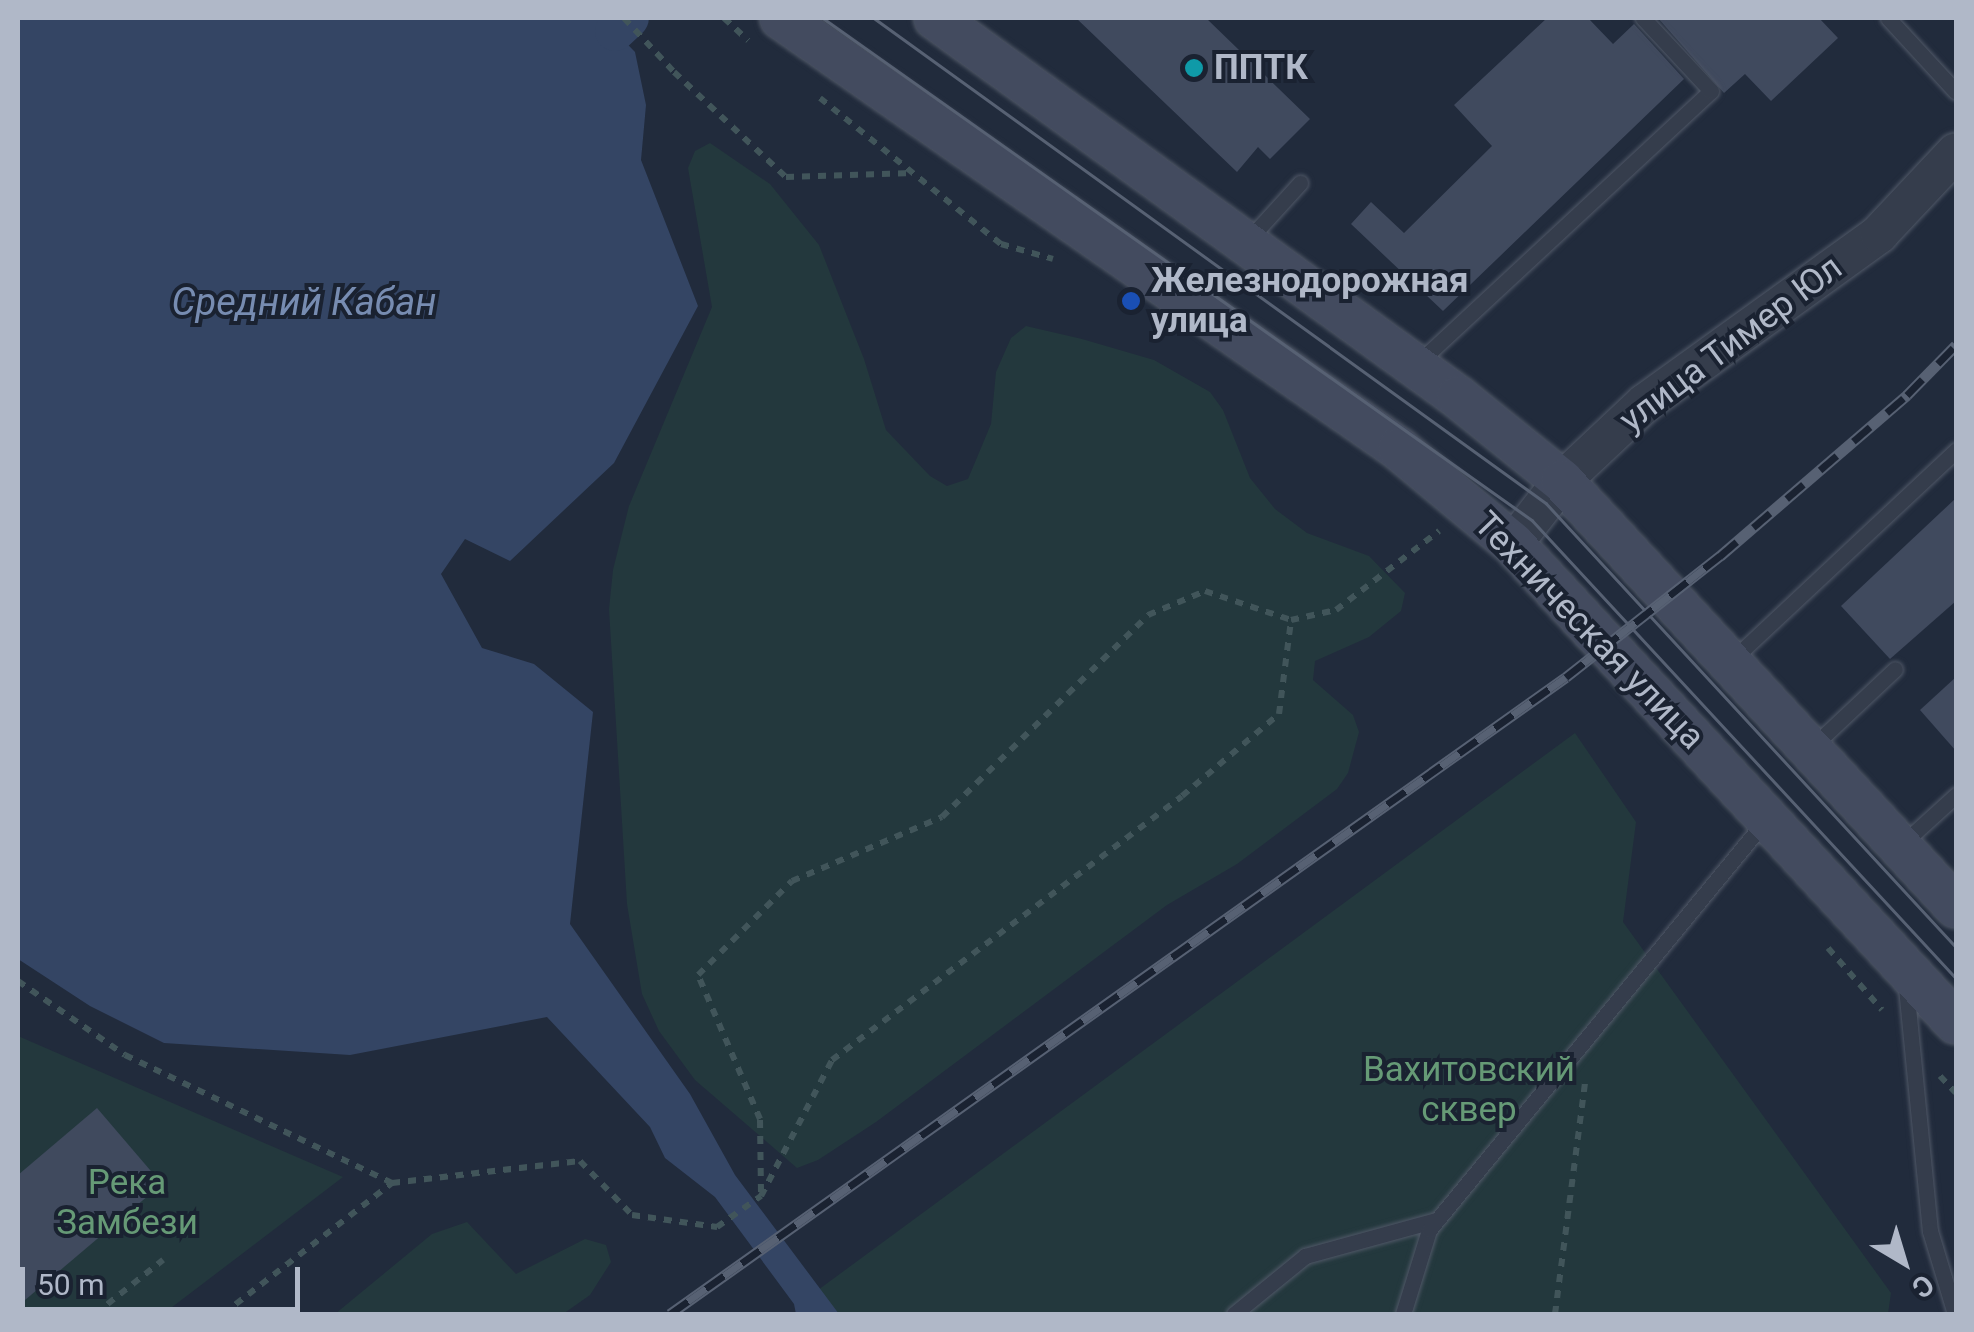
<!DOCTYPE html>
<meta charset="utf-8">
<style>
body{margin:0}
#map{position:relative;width:1974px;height:1332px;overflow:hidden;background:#212b3c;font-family:Roboto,sans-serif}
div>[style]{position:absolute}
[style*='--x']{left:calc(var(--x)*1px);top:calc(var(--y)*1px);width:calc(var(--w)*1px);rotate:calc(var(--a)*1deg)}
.green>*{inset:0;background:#23383d}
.water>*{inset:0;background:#344564}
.canal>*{height:40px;margin:-20px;padding:0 20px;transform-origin:20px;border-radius:20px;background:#344564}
.building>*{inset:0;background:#404a5e}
.path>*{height:6px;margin-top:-3px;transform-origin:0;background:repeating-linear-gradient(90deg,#41555a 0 8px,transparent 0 16px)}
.roads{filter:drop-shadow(0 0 2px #505867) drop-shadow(0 0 2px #505867)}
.service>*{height:15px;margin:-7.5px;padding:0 7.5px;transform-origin:7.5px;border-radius:7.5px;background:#353d4c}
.tertiary>*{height:38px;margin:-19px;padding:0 19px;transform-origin:19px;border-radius:19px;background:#353d4c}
.secondary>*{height:42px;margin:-21px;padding:0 21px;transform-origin:21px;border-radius:21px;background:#434b5f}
.tram>*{height:2.5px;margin:-1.25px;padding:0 1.25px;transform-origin:1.25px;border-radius:1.25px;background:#576173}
.rail>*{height:11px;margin-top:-5.5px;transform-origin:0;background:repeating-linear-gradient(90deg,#1a2231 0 22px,#576173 0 44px);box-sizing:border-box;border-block:2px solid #576173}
.dots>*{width:28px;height:28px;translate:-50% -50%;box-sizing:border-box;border:5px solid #1a2231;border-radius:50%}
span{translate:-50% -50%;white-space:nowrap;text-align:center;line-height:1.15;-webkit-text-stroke:8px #1a2231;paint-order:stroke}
.poi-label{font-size:35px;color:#b0b8c8;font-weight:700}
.left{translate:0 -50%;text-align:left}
.street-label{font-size:35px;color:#b0b8c8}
.park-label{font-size:35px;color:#669a76}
.water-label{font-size:38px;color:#778cb1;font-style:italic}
.frame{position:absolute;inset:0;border:20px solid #b0b8c8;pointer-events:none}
.north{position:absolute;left:1854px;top:1212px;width:100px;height:100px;-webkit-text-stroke:8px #1a2231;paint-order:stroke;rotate:142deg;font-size:28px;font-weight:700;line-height:40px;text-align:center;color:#b0b8c8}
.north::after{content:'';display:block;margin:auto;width:35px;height:45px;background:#b0b8c8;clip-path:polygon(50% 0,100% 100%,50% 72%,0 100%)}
.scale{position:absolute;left:20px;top:1267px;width:280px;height:45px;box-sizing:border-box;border:5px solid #b0b8c8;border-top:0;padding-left:12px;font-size:30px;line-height:35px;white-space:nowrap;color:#b0b8c8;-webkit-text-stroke:8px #1a2231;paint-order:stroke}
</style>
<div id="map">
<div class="green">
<div style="clip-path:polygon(710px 143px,770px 184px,819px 245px,864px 359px,886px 430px,930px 476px,947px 486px,968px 479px,991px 424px,996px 372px,1011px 338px,1026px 326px,1082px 339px,1154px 360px,1210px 392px,1223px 410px,1250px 478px,1275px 509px,1307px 533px,1369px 556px,1405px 593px,1401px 611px,1369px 637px,1315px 661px,1313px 680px,1353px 715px,1359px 732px,1348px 773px,1337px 789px,1237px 864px,1167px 905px,876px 1122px,818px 1160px,797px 1168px,695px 1080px,659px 1031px,642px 994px,627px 904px,609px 609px,613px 570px,629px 506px,712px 307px,688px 168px,695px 151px)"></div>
<div style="clip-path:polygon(1575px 733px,1636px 822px,1623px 922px,1891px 1293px,1888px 1314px,839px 1314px,818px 1290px)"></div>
<div style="clip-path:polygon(18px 1036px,343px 1177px,163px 1314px,18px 1314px)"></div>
<div style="clip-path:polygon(467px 1222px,516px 1274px,585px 1239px,606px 1245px,611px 1262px,590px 1295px,563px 1314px,335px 1314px,432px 1234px)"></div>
</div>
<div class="water">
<div style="clip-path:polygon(18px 18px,602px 18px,635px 52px,646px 105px,641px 160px,698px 306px,614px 463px,510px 561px,465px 539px,441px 574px,482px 648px,534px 664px,593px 712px,570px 924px,690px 1094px,735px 1175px,839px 1314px,796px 1314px,794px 1304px,715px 1197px,665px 1158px,650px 1127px,547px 1017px,350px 1055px,164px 1043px,90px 1006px,18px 959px)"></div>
</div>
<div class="canal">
<div style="--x:615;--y:31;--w:19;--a:-43"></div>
</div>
<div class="building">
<div style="clip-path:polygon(1076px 18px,1206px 18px,1310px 119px,1270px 159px,1258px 147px,1237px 172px)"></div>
<div style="clip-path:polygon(1547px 18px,1588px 18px,1613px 44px,1634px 24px,1684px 79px,1443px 311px,1351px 224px,1371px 202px,1404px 233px,1492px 146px,1454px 105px)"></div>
<div style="clip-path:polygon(1658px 18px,1819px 18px,1838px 38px,1771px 101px,1745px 74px,1724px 93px)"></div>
<div style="clip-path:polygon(1956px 498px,1956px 601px,1890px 659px,1841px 606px)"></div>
<div style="clip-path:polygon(1956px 677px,1956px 751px,1920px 710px)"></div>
<div style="clip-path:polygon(97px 1108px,162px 1184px,18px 1306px,18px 1175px)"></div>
</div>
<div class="path">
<div style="--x:624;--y:18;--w:74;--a:47.2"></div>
<div style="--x:674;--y:72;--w:154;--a:43.2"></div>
<div style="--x:786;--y:177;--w:127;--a:-1.8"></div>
<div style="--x:724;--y:18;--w:33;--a:43"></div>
<div style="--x:820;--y:98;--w:233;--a:38.9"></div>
<div style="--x:1001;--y:244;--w:54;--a:16.1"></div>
<div style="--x:1828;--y:948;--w:82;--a:48.9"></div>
<div style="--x:18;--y:981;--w:130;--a:34.7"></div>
<div style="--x:125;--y:1055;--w:296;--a:25.6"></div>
<div style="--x:1940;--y:1076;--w:23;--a:47"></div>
<div style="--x:761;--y:1192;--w:73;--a:-90.8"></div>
<div style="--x:760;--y:1119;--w:157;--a:-113.3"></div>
<div style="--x:698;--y:975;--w:133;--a:-45"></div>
<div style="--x:792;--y:881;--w:163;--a:-23.1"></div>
<div style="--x:942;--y:817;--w:289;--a:-44.4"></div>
<div style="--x:1148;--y:615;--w:62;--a:-22.8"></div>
<div style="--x:1205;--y:591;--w:91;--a:18.6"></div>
<div style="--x:1291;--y:620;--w:46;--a:-12.5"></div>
<div style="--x:1336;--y:610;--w:130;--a:-37.5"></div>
<div style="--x:95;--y:1314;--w:87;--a:-38.5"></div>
<div style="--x:223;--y:1314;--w:214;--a:-37.8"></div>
<div style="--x:392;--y:1183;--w:189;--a:-6.7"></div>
<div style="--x:580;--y:1161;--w:75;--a:46.1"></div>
<div style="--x:632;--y:1215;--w:86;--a:8"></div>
<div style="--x:717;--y:1227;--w:54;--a:-35.2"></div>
<div style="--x:761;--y:1196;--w:153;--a:-62.4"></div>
<div style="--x:832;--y:1060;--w:438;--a:-37"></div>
<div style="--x:1182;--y:796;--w:127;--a:-40.2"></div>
<div style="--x:1279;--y:714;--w:95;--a:-82.7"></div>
<div style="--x:1555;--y:1314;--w:233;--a:-82.6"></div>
</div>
<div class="roads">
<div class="service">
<div style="--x:1888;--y:18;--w:100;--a:47.4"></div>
<div style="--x:1249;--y:239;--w:76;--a:-47.7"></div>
<div style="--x:1417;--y:364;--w:401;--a:-42.9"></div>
<div style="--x:1711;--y:91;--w:100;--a:-133"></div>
<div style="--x:1733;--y:659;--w:306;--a:-43.1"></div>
<div style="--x:1811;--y:748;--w:115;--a:-43.2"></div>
<div style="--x:1900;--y:846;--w:76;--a:-42.3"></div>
<div style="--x:1906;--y:987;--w:245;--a:84.4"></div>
<div style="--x:1930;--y:1231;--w:87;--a:73.2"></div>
<div style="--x:1234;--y:1314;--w:92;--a:-39.2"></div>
<div style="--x:1305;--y:1256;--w:137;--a:-15.3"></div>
<div style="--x:1403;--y:1314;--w:88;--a:-72.8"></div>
<div style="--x:1429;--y:1230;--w:529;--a:-50.6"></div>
</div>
<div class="tertiary">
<div style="--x:1513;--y:544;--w:80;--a:-52.1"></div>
<div style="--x:1562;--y:481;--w:114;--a:-43.2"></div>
<div style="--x:1645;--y:403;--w:289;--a:-35.8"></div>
<div style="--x:1879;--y:234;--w:112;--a:-46.8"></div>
</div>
<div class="secondary">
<div style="--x:781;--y:18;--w:753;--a:34.89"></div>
<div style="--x:1399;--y:449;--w:148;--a:39.8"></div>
<div style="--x:1513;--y:544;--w:652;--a:47.24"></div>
<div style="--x:935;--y:18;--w:646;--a:35.93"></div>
<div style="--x:1458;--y:397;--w:134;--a:38.9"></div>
<div style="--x:1562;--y:481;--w:580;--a:47.23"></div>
</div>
</div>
<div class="tram">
<div style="--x:823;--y:18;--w:869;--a:35.3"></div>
<div style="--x:1532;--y:520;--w:624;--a:47.21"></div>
<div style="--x:874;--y:18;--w:829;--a:35.82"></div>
<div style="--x:1546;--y:503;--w:604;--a:47.28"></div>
</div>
<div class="rail">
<div style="--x:670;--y:1314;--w:1099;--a:-35.41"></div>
<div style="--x:1566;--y:677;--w:196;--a:-38.2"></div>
<div style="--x:1720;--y:556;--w:247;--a:-40.7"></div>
<div style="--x:1907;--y:395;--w:70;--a:-45.6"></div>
</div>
<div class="dots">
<div style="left:1194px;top:68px;background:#0f9aa8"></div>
<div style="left:1131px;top:301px;background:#1a4fb4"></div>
</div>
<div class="poi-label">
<span class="left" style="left:1214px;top:68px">ППТК</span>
<span class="left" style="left:1151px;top:301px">Железнодорожная<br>улица</span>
</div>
<div class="street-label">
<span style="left:1731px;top:344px;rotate:-37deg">улица Тимер Юл</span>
<span style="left:1589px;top:631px;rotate:46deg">Техническая улица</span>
</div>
<div class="park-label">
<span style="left:1469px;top:1090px">Вахитовский<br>сквер</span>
<span style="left:127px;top:1203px">Река<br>Замбези</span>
</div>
<div class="water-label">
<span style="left:304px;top:303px">Средний Кабан</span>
</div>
<div class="frame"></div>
<div class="north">С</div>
<div class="scale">50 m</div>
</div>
